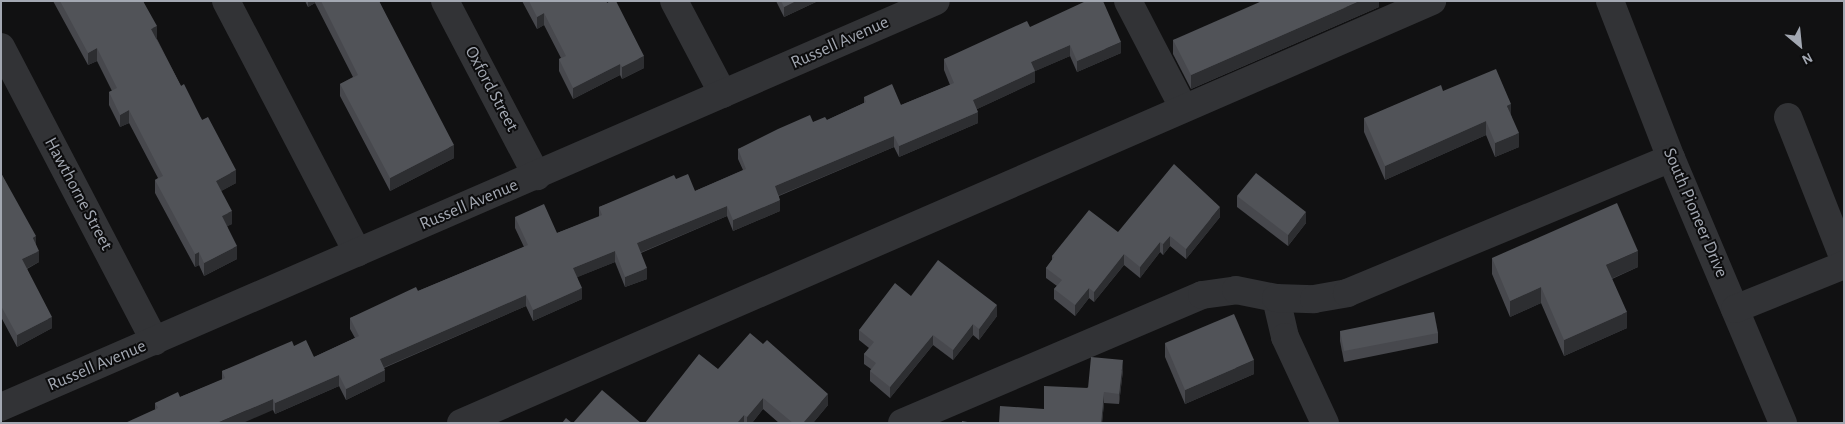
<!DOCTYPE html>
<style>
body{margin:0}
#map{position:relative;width:1845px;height:424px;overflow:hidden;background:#111112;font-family:"Alegreya Sans",sans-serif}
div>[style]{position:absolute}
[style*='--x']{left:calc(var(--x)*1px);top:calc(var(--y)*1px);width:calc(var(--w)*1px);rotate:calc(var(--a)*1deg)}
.minor>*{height:28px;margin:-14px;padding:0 14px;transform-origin:14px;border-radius:14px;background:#323336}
.wall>*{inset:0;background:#47484d}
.shaded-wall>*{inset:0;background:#2d2e31}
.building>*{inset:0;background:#515358}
span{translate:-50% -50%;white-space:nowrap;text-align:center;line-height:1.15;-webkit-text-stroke:4px #0c0c0d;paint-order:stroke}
.street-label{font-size:18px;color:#a3a8b2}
.frame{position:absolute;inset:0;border:2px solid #a3a8b2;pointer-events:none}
.north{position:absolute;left:1775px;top:20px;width:50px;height:50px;-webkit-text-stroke:4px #0c0c0d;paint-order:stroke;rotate:152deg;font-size:14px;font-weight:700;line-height:20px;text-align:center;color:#a3a8b2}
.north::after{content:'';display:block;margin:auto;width:18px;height:22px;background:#a3a8b2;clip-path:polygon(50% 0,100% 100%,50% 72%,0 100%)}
</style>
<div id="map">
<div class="minor">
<div style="--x:226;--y:1;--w:284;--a:62.4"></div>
<div style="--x:445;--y:1;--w:198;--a:62.3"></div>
<div style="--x:674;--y:1;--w:105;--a:62.2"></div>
<div style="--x:1128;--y:1;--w:119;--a:62.6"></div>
<div style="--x:1610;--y:1;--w:168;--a:68.8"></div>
<div style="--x:1671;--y:158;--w:288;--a:67.1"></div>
<div style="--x:1;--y:47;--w:332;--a:62.4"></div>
<div style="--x:1788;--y:117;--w:153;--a:68.5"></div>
<div style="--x:1276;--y:298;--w:40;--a:77"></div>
<div style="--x:1285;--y:337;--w:95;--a:65.1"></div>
<div style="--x:1735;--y:309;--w:118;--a:-22"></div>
<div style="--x:1;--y:407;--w:1019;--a:-23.47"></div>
<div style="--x:461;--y:423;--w:1059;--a:-23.49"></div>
<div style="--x:902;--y:423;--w:326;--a:-23.1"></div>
<div style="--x:1202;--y:295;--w:34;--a:-8"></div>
<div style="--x:1236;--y:290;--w:41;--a:11.3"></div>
<div style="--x:1276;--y:298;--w:38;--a:2"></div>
<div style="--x:1314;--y:299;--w:34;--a:-10"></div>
<div style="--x:1347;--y:293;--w:351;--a:-22.6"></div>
</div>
<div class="wall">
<div style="clip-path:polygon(53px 1px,143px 1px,157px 39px,181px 86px,202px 120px,236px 183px,221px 191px,232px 224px,227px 226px,237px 259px,204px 276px,199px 265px,195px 267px,155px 193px,155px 180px,158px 178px,129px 123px,120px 127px,109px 105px,109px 92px,112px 91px,97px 61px,88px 65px)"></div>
<div style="clip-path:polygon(305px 1px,379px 1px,454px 158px,390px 191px,340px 96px,340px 84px,353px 77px,315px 3px,308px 7px)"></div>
<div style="clip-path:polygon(522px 1px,606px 1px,644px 68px,622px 79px,620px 75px,573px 99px,559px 71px,559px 59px,561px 58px,544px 25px,537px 29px)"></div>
<div style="clip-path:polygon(776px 1px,818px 1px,784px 17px)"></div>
<div style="clip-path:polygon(1379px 1px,1379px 7px,1191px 89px,1173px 54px,1173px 40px)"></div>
<div style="clip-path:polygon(1030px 27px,1121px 53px,1077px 72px,1070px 56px,1035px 71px,1035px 82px,977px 109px,978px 123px,899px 157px,894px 147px,779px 196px,780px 211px,733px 231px,727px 216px,641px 253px,647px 279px,625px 287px,615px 262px,577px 277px,582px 299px,533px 321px,526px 306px,384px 368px,385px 381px,346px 400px,339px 386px,275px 414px,273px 410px,155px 409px,155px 403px,180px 397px,222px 380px,222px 371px,294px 346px,314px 357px,355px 338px,350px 329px,350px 318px,418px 291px,524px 247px,515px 228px,515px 217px,557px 233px,599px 217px,599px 207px,676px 179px,695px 191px,743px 170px,738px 159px,738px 149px,813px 122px,827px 120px,864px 103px,864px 97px,901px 105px,950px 85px,944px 70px,944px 59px)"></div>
<div style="clip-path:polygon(1511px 115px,1519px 147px,1495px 157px,1486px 135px,1385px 180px,1364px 132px,1364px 118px)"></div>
<div style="clip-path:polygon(1px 173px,36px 245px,39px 262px,27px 269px,52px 328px,17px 347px,1px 317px)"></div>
<div style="clip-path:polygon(1237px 196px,1306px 223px,1288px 246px,1237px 207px)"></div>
<div style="clip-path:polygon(1220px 217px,1186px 259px,1170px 246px,1163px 255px,1160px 252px,1140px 278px,1124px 265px,1094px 302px,1089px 298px,1075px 316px,1054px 299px,1054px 289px,1057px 286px,1046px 278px,1046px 268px,1052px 260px,1052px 256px,1118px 232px)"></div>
<div style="clip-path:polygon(1492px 258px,1638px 267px,1612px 279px,1627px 328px,1564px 356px,1541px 303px,1510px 317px,1492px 274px)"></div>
<div style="clip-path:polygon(911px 296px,997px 316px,979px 340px,973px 335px,953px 360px,933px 345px,890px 398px,870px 381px,870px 371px,871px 369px,864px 364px,864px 354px,869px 348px,859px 340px,859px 330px)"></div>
<div style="clip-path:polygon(1340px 331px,1438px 333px,1438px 343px,1344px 362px,1340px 341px)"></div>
<div style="clip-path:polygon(1165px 343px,1254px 374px,1185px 404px,1165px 357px)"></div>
<div style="clip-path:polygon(718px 369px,828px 405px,813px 423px,779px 423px,763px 409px,752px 423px,645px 423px)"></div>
<div style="clip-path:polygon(1123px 370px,1119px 404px,1104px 403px,1102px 423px,999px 423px,1044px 409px)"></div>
</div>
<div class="shaded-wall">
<div style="clip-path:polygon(308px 1px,315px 1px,315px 3px,308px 7px)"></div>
<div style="clip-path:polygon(796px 1px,818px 1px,784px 17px,784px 7px)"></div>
<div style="clip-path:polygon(1360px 1px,1379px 1px,1379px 7px,1191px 89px,1191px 75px)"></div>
<div style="clip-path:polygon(544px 13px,544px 25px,537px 29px,537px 17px)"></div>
<div style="clip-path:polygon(157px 26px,157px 39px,151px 42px,151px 29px)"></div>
<div style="clip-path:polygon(1121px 42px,1121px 53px,1077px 72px,1077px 61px)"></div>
<div style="clip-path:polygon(1070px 45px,1070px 56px,1031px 73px,1031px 62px)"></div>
<div style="clip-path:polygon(97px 48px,97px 61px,88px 65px,88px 53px)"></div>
<div style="clip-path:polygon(644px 56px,644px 68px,622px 79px,622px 67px)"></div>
<div style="clip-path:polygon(620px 64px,620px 75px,573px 99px,573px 88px)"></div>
<div style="clip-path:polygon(1035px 71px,1035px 82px,973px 111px,973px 100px)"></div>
<div style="clip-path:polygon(1511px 104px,1511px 118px,1507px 106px)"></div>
<div style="clip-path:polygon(129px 110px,129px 123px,120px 127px,120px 115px)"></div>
<div style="clip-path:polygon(978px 112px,978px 123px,899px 157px,899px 146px)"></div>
<div style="clip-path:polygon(1486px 121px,1486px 135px,1385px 180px,1385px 166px)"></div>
<div style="clip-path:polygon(1519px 133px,1519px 147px,1495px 157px,1495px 143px)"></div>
<div style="clip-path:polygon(894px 136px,894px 147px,775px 197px,775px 186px)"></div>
<div style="clip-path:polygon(454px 145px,454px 158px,390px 191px,390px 178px)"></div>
<div style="clip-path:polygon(236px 170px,236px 183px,216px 194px,216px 181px)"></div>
<div style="clip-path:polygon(780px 200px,780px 211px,733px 231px,733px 220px)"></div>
<div style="clip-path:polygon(727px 206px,727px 216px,637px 254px,637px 243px)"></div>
<div style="clip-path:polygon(1220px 207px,1220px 217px,1186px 259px,1186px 249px)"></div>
<div style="clip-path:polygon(232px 211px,232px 224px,222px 229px,222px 216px)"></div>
<div style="clip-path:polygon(1306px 212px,1306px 223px,1288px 246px,1288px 235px)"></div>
<div style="clip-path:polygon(36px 236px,36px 248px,33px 238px)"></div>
<div style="clip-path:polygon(1170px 236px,1170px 246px,1163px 255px,1163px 244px)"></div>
<div style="clip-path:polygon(1160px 242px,1160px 252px,1140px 278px,1140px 267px)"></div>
<div style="clip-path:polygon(237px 246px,237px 259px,204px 276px,204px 263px)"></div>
<div style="clip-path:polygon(39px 251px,39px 262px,22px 271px,22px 259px)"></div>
<div style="clip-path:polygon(615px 251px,615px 262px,573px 279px,573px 268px)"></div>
<div style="clip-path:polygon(1638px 251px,1638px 267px,1606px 281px,1606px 265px)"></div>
<div style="clip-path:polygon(199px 252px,199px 265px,195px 267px,195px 254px)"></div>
<div style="clip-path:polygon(1124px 254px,1124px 265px,1094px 302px,1094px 292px)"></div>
<div style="clip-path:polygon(647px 268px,647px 279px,625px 287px,625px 277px)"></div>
<div style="clip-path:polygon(1541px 287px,1541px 303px,1510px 317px,1510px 301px)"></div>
<div style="clip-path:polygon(582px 288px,582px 299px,533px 321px,533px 310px)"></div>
<div style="clip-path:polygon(1089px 288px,1089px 298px,1075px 316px,1075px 305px)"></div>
<div style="clip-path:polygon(526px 295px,526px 306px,380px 369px,380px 359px)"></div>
<div style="clip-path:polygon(997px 305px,997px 316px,979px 340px,979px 329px)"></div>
<div style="clip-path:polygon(1627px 312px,1627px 328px,1564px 356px,1564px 340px)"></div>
<div style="clip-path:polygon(52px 317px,52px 328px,17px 347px,17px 335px)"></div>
<div style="clip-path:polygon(973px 324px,973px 335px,953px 360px,953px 350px)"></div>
<div style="clip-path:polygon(933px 335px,933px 345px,890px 398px,890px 387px)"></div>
<div style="clip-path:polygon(1123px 360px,1123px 370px,1119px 404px,1119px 394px)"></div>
<div style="clip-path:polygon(1254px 360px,1254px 374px,1185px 404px,1185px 390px)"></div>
<div style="clip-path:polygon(385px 370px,385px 381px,346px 400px,346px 389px)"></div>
<div style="clip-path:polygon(339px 375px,339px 386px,275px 414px,275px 403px)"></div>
<div style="clip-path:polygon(1104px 392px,1104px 403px,1102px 423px,1101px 423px)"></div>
<div style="clip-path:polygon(828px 394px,828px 405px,813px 423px,803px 423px)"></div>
<div style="clip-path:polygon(763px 398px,763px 409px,752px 423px,747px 423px,747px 417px)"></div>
<div style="clip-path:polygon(273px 399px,273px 410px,243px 423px,217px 423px)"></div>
<div style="clip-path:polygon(744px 415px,744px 423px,737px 423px)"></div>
</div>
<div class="building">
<div style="clip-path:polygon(60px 1px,143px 1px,157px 26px,151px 29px,181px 86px,184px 84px,202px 120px,208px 117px,236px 170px,216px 181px,232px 211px,222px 216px,237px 246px,204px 263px,199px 252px,195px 254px,155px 180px,163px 176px,129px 110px,120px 115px,109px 92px,117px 88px,97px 48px,88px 53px)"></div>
<div style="clip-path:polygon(321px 1px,379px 1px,454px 145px,390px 178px,340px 84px,358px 75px)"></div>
<div style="clip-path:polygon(529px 1px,606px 1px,607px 3px,610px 1px,616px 1px,644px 56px,622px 67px,620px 64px,573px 88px,559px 59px,566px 56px,544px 13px,537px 17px)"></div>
<div style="clip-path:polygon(781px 1px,796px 1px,784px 7px)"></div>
<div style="clip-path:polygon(1086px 1px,1103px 1px,1121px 42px,1077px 61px,1070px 45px,1031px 62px,1035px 71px,973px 100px,978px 112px,899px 146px,894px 136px,775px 186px,780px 200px,733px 220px,727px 206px,637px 243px,647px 268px,625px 277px,615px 251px,573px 268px,582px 288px,533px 310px,526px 295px,380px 359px,385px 370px,346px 389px,339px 375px,275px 403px,273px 399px,217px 423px,125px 423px,158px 408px,155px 403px,178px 392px,180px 397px,225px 378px,222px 371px,292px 341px,294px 346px,306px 340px,314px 357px,359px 336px,350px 318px,416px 287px,418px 291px,528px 245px,515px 217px,544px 204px,557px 233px,602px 215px,599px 207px,674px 175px,676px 179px,688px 174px,695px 191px,746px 169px,738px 149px,778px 129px,810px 115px,813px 122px,825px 117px,827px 120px,866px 102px,864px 97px,892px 84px,901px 105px,954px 83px,944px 59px,1027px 21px,1030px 27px)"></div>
<div style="clip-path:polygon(1262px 1px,1360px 1px,1191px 75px,1173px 40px)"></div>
<div style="clip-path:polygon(1496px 69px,1511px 104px,1507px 106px,1519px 133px,1495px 143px,1486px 121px,1385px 166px,1364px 118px,1441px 85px,1443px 91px)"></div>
<div style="clip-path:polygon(1174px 164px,1220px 207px,1186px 249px,1170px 236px,1163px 244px,1160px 242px,1140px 267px,1124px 254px,1094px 292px,1089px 288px,1075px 305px,1054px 289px,1062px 280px,1046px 268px,1054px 257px,1052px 256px,1089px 210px,1118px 232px)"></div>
<div style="clip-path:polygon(1px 173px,36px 236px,33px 238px,39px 251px,22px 259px,52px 317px,17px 335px,1px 306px)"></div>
<div style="clip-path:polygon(1256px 173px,1306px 212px,1288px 235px,1237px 196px)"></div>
<div style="clip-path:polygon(1617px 203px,1638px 251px,1606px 265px,1627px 312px,1564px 340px,1541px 287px,1510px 301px,1492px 258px)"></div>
<div style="clip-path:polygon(938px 260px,997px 305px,979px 329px,973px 324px,953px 350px,933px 335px,890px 387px,870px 371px,876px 363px,864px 354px,874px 342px,859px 330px,895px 283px,911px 296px)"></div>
<div style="clip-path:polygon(1434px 312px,1438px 333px,1344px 351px,1340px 331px)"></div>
<div style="clip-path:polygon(1234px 314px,1254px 360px,1185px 390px,1165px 343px)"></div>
<div style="clip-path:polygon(750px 333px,763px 344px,767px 340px,828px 394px,803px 423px,793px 423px,763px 398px,747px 417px,744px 415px,737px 423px,645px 423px,699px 354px,718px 369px)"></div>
<div style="clip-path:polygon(1091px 357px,1123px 360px,1119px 394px,1104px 392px,1101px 423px,999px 423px,1000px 406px,1044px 409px,1044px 386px,1088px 388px)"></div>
<div style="clip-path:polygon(602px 390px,641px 423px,573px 423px)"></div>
<div style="clip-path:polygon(566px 418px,572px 423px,562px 423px)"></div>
<div style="clip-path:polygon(962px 421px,973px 423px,962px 423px)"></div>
</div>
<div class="street-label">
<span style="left:840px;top:43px;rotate:-24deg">Russell Avenue</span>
<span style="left:491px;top:89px;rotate:62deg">Oxford Street</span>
<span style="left:78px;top:194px;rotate:62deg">Hawthorne Street</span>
<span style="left:469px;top:205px;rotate:-23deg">Russell Avenue</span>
<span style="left:1695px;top:213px;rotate:67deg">South Pioneer Drive</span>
<span style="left:97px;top:366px;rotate:-23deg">Russell Avenue</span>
</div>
<div class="frame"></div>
<div class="north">N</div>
</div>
